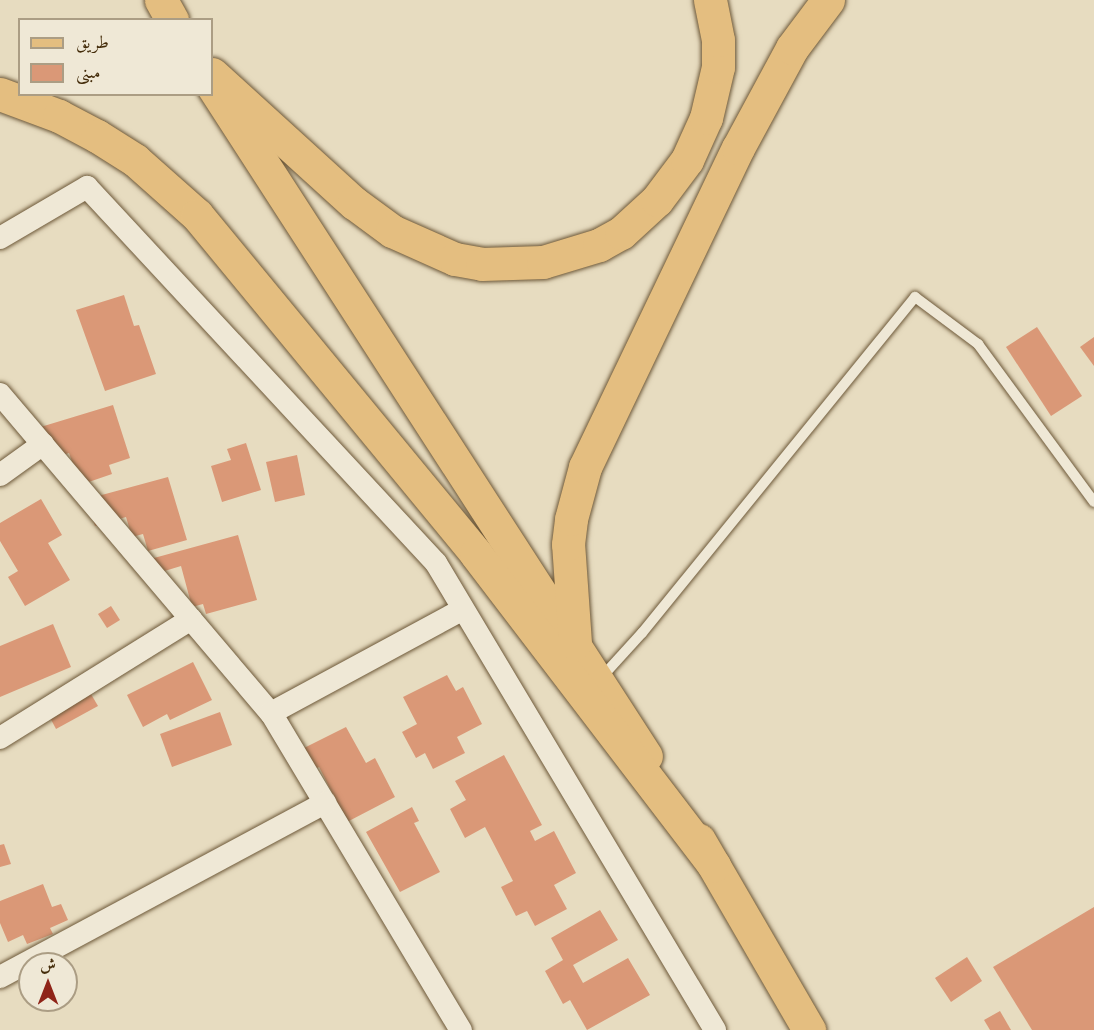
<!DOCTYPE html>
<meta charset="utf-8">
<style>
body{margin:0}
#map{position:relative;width:1094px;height:1030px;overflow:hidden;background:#e7dcc0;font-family:Vollkorn,Amiri,serif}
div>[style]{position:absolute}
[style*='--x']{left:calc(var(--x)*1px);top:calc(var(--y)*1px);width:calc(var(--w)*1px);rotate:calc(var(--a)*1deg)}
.building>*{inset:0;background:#da9877}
.roads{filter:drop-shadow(0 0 2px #6d5838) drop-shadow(0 0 2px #6d5838)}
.lane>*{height:10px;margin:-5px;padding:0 5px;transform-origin:5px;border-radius:5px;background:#efe8d6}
.street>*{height:22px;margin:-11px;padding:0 11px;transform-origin:11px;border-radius:11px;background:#efe8d6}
.primary>*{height:33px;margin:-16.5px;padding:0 16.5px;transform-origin:16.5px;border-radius:16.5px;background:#e4be80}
.highway>*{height:33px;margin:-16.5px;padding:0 16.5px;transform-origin:16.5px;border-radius:16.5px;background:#e4be80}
span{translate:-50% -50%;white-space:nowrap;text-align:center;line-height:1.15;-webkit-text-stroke:4.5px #efe8d6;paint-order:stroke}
.legend{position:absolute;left:18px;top:18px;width:195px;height:78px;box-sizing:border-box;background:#efe8d6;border:2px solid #ab9d84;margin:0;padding:8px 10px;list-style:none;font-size:18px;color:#442c0a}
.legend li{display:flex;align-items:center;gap:12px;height:30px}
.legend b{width:30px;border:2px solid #ab9d84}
.north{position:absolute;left:18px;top:952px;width:60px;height:60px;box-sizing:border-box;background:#efe8d6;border:2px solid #ab9d84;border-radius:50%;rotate:0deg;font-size:16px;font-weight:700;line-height:24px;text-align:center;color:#442c0a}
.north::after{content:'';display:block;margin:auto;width:21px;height:27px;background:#8f2418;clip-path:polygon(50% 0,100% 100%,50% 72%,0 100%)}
</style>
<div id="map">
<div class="building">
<div style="clip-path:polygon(124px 295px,134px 326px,139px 325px,156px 374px,105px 391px,76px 310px)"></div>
<div style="clip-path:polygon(1037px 327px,1082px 396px,1051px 416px,1006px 347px)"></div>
<div style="clip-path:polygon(1094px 337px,1094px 366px,1080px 347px)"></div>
<div style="clip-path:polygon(113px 405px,130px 458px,109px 465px,112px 474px,80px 485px,69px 453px,45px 461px,34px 429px)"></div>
<div style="clip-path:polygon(246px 443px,261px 490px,222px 502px,211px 466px,231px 460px,227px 449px)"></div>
<div style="clip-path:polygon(297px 455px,305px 495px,275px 502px,266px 462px)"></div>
<div style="clip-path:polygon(168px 477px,187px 540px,148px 551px,143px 534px,132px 537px,126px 517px,95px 526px,87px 499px)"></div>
<div style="clip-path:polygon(41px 499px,62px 535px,48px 543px,70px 580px,25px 606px,8px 577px,18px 571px,0 541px,0 523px)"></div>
<div style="clip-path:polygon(238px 535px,257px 600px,206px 614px,203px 604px,192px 607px,181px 566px,158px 573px,154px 558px)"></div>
<div style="clip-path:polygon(111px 606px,120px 620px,107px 628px,98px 614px)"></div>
<div style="clip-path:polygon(53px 624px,71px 667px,0 697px,0 646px)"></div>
<div style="clip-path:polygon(193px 662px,212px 700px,170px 720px,167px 714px,143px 727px,127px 695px)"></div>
<div style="clip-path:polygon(447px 675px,456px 691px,463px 687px,482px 724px,457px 737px,465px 753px,433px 769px,425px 753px,416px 758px,402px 732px,417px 724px,403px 697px)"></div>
<div style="clip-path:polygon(88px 689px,98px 706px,56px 729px,47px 712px)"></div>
<div style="clip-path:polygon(220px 712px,232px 745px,172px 767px,160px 734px)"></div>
<div style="clip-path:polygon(346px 727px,366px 763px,375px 758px,395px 797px,347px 822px,319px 767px,309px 773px,298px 751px)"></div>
<div style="clip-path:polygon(504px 755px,542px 825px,530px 831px,535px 841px,554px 831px,576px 873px,554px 885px,567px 909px,535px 926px,527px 911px,516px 916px,501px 887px,513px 881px,485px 827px,465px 838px,450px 809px,466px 800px,455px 781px)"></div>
<div style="clip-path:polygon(412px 807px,419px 821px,414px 823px,440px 872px,400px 892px,366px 832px)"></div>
<div style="clip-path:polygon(4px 844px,11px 864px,0 867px,0 845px)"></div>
<div style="clip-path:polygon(43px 884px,52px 907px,61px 904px,68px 920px,50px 928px,53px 934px,27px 944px,23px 935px,8px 942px,0 923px,0 901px)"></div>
<div style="clip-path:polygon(1094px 907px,1094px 1030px,1032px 1030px,993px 967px)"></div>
<div style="clip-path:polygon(600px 910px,618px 940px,573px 965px,583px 983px,628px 958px,650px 995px,587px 1030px,570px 1000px,563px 1004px,545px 971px,563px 960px,551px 938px)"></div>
<div style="clip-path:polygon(967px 957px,982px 981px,951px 1002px,935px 978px)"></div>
<div style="clip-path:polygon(1000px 1011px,1011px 1030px,990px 1030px,984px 1020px)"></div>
</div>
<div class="roads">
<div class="lane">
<div style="--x:601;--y:678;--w:61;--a:-47.7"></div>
<div style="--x:642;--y:633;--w:433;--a:-50.9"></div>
<div style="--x:915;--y:297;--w:79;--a:36.7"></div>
<div style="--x:978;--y:344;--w:196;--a:53.7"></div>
</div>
<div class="street">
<div style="--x:0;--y:238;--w:101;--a:-30.4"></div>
<div style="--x:87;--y:187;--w:513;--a:47.13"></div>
<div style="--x:436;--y:563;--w:544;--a:59.14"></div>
<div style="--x:0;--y:394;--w:419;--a:49.7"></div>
<div style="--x:271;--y:713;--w:370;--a:59.1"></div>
<div style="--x:0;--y:475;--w:53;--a:-35.8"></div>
<div style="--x:271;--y:713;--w:218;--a:-28.4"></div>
<div style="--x:0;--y:738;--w:225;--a:-31.9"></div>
<div style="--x:0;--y:977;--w:369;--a:-28.2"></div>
</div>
<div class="primary">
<div style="--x:161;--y:0;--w:23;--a:61"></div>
<div style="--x:212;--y:85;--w:799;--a:57.11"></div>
<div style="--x:699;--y:840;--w:220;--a:59.9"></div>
</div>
<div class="highway">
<div style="--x:212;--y:74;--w:192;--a:42.3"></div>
<div style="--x:354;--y:203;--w:47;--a:36.4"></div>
<div style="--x:392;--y:231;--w:69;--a:24"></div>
<div style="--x:455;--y:259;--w:27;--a:10"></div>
<div style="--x:482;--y:264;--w:61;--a:-1.9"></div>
<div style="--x:543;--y:262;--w:59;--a:-16.9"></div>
<div style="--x:599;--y:245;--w:25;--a:-29"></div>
<div style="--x:621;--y:233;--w:49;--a:-42.5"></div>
<div style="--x:657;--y:200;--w:50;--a:-53.1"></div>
<div style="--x:687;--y:160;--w:46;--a:-65.7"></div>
<div style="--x:706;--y:118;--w:52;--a:-76.8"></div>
<div style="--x:718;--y:67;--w:27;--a:-90"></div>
<div style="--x:718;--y:40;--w:41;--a:-101.3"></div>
<div style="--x:0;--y:94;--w:63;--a:20.4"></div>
<div style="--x:59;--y:116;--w:43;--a:27.8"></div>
<div style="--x:97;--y:136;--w:45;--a:32.3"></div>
<div style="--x:135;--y:160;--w:83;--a:41.6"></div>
<div style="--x:197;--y:215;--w:439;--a:50.5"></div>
<div style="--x:476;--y:554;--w:392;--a:52.6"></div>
<div style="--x:575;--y:643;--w:99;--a:-94"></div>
<div style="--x:568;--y:544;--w:25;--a:-83"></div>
<div style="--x:571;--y:519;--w:54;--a:-74.9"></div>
<div style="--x:585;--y:467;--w:354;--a:-64.4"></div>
<div style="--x:738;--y:148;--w:114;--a:-61.6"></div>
<div style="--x:792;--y:48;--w:60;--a:-53.1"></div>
</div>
</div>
<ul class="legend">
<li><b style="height:8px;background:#e4be80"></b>طريق</li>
<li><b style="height:16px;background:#da9877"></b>مبنى</li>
</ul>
<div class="north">ش</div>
</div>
